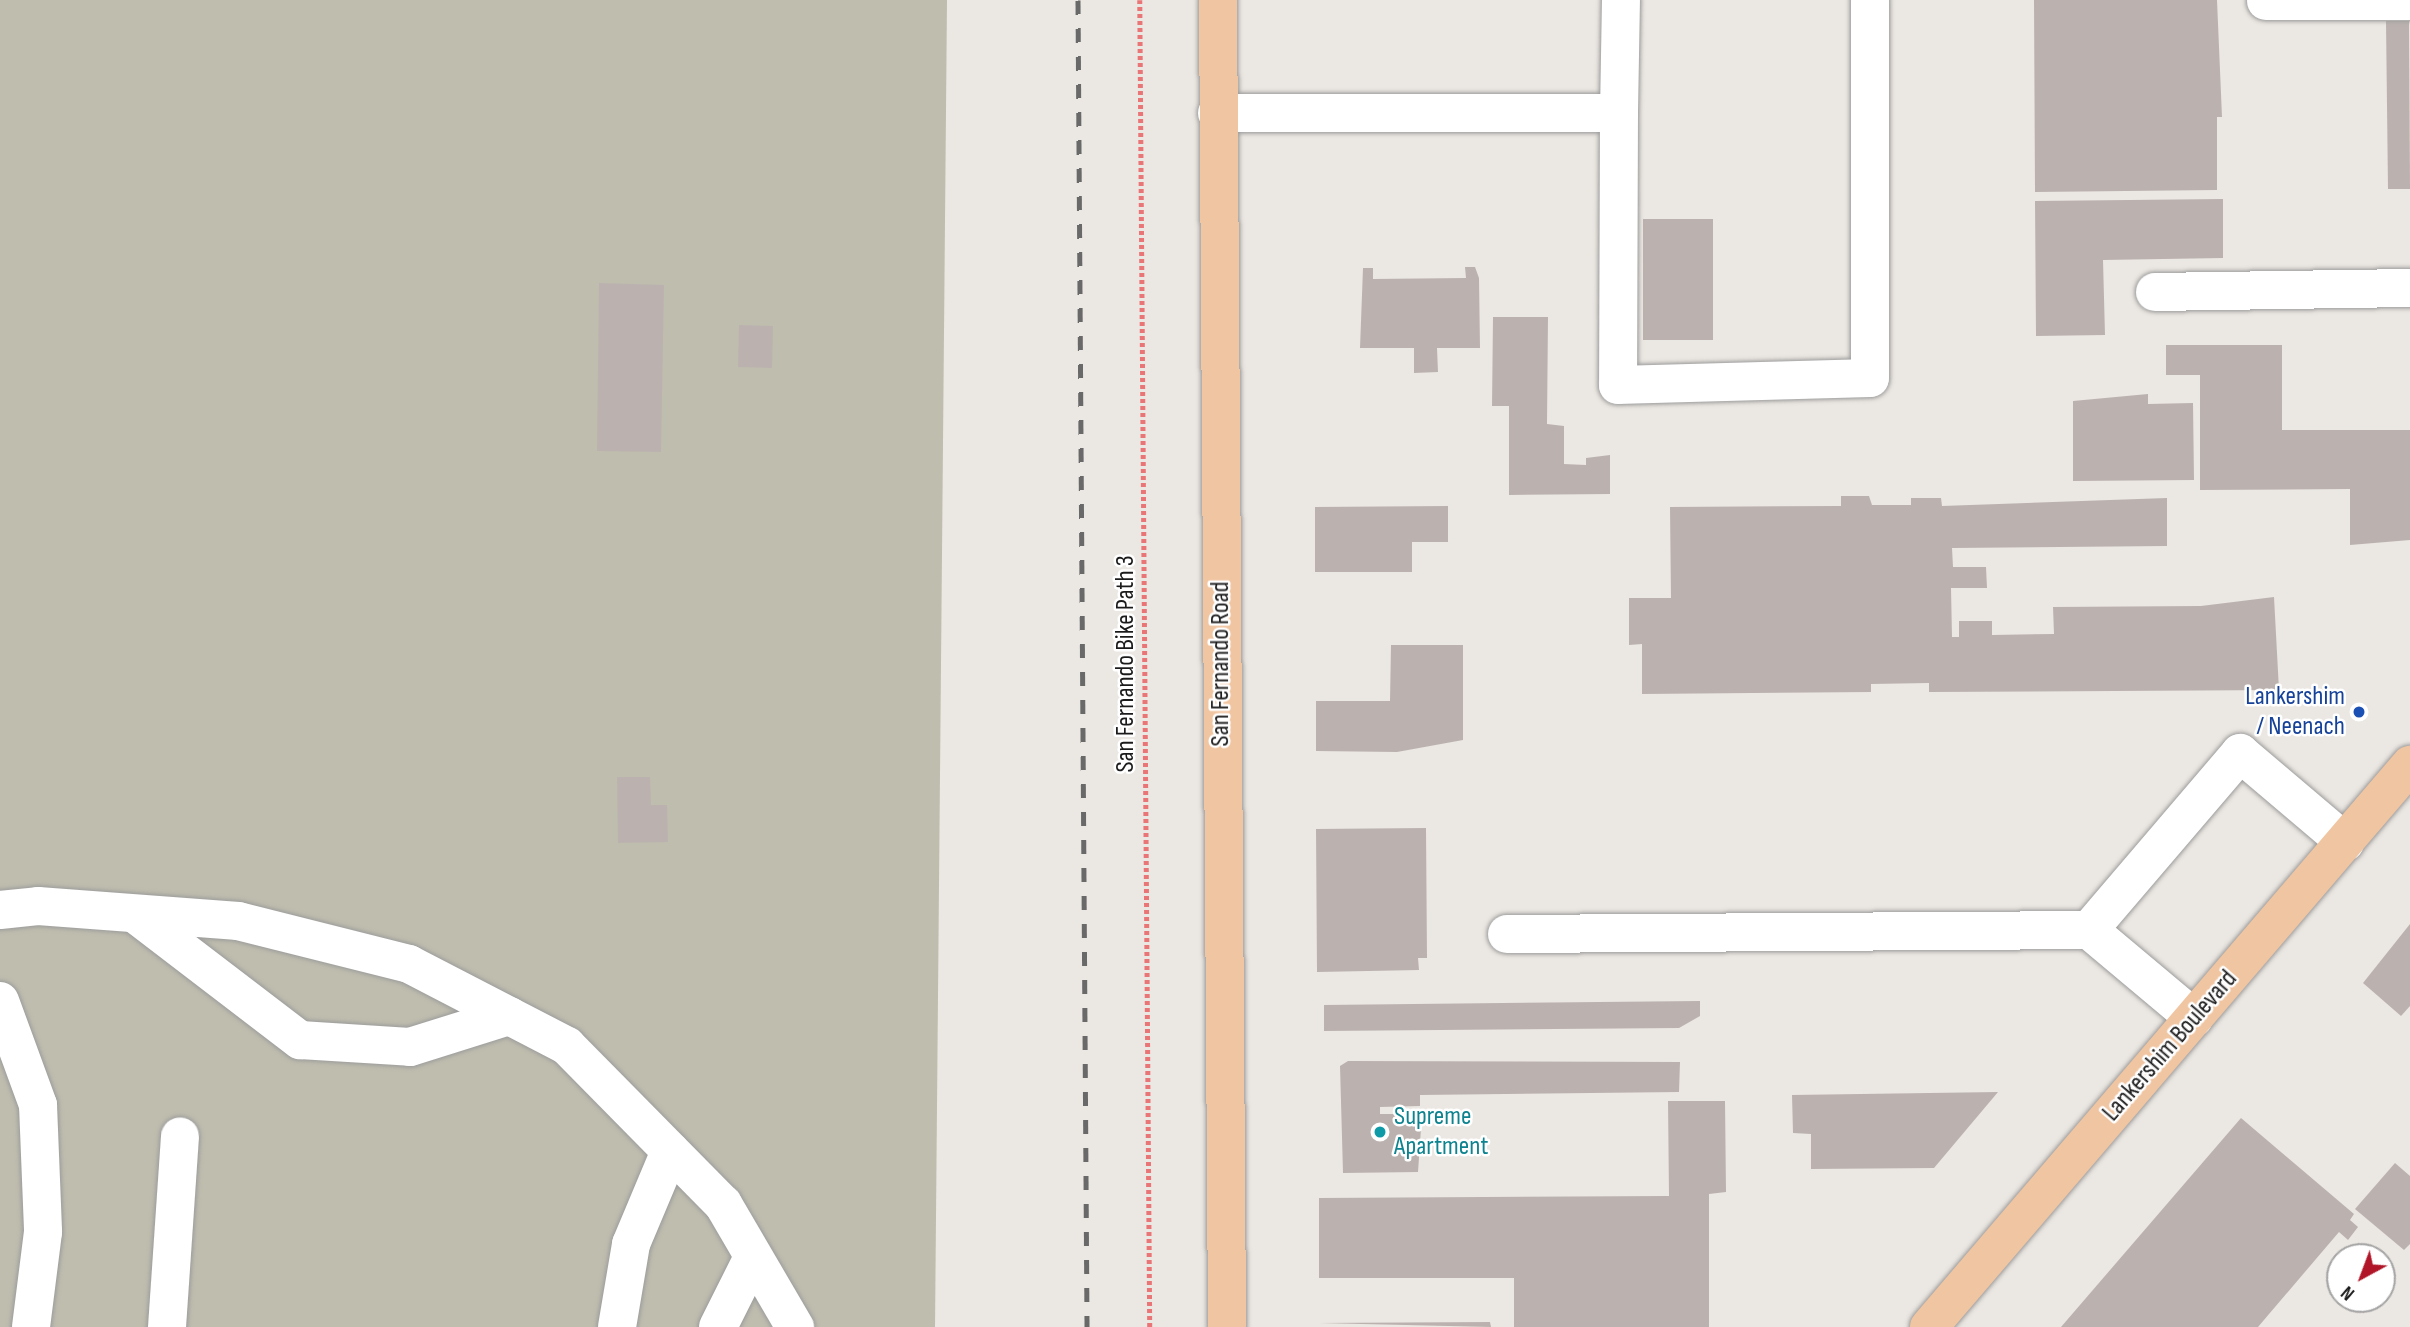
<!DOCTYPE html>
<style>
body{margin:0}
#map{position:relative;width:2410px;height:1327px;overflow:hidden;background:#ebe7e2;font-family:"Sofia Sans Condensed",sans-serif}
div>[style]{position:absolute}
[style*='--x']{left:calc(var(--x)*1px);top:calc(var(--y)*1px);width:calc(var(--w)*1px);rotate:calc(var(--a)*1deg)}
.construction>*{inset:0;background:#bfbdae}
.building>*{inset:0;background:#bbb2af}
.path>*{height:4.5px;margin-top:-2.25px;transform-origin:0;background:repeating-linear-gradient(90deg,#e97577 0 3.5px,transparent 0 7px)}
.roads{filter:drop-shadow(0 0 2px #9c9c9c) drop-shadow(0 0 2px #9c9c9c)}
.minor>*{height:38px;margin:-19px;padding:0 19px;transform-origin:19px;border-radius:19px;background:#fff}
.major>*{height:38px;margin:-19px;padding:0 19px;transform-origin:19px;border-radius:19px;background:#f0c5a2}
.rail>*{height:5px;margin-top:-2.5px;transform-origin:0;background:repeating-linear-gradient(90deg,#696969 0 14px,transparent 0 28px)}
.dots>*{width:19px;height:19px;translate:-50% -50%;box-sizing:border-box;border:4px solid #fff;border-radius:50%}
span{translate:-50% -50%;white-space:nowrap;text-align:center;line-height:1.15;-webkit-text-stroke:5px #fff;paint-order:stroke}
.street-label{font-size:26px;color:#1b1b1b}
.transit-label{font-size:26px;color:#164399}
.right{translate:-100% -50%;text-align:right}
.culture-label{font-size:26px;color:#0d838f}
.left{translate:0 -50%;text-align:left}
.north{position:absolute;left:2326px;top:1243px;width:70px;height:70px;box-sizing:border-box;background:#fff;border:2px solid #a4a4a4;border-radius:50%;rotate:221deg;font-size:19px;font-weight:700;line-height:28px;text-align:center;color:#1b1b1b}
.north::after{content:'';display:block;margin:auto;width:24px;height:32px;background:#b01628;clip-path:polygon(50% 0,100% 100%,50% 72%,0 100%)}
</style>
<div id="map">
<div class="construction">
<div style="clip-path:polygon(0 0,947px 0,935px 1327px,0 1327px)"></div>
</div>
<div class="building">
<div style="clip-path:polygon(2034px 0,2217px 0,2222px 117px,2217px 117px,2217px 190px,2035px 192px)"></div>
<div style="clip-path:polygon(2386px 21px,2409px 21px,2410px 189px,2388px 189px)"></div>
<div style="clip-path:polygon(2223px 199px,2223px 258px,2103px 260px,2105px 335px,2036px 336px,2035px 201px)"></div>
<div style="clip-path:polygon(1643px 219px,1713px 219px,1713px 340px,1643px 340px)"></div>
<div style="clip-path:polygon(1465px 267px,1475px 267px,1479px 278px,1480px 348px,1437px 348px,1438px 372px,1414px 373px,1414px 348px,1360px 348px,1363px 268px,1373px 268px,1373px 279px,1466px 278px)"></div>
<div style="clip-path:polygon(599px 283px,664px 285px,661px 452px,597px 451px)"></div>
<div style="clip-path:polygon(1493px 317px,1548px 317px,1547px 424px,1564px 426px,1564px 464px,1586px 465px,1586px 458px,1610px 455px,1610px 494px,1509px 495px,1509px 406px,1492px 406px)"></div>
<div style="clip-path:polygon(739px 325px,773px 326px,772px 368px,738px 367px)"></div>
<div style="clip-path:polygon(2166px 345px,2282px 345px,2282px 430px,2410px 430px,2410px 540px,2350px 545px,2350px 489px,2200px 490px,2200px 375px,2166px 375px)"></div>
<div style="clip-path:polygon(2148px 394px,2148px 404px,2193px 403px,2194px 480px,2073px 481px,2073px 401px)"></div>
<div style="clip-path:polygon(1841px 496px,1869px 496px,1872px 505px,1911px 505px,1911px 498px,1941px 498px,1942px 506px,2167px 498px,2167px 546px,1952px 548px,1953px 567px,1986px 567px,1987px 588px,1951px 588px,1952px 637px,1959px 637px,1959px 621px,1992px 621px,1992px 635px,2054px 634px,2053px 607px,2201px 606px,2274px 597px,2279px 690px,1929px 692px,1929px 683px,1871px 684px,1871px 692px,1642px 694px,1642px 644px,1629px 645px,1629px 598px,1671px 598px,1670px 507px,1841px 506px)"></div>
<div style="clip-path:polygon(1448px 506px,1448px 542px,1412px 542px,1412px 572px,1315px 572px,1315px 507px)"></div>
<div style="clip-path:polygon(1391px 645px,1463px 645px,1463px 740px,1397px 752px,1316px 751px,1316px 701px,1390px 701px)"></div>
<div style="clip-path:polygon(617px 777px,650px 777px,651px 805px,667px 805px,668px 842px,618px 843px)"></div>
<div style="clip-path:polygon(1426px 828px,1427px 958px,1418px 958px,1419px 970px,1317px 972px,1316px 829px)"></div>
<div style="clip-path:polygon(2410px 924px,2410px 1006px,2401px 1016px,2363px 983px)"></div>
<div style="clip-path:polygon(1700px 1001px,1700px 1016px,1679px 1028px,1324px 1031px,1324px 1005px)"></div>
<div style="clip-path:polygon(1348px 1061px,1680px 1062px,1679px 1092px,1420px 1095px,1420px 1106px,1380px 1107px,1380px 1114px,1422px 1114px,1418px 1172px,1343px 1173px,1340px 1066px)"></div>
<div style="clip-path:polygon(1998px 1092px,1934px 1168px,1811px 1169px,1811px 1134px,1793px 1133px,1792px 1095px)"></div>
<div style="clip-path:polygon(1668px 1101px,1725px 1101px,1726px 1192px,1709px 1194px,1709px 1327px,1514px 1327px,1514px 1278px,1319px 1278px,1319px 1198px,1669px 1196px)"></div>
<div style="clip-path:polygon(2241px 1118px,2354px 1214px,2350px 1220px,2358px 1227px,2348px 1240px,2339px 1232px,2258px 1327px,2061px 1327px)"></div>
<div style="clip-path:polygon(2395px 1163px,2410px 1176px,2410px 1244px,2404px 1250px,2355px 1209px)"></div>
<div style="clip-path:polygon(1490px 1322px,1491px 1327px,1319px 1323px)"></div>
</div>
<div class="path">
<div style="--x:1140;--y:0;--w:1327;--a:89.57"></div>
</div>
<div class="roads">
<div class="minor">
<div style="--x:2266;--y:1;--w:144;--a:0"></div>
<div style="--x:1217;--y:113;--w:402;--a:0"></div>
<div style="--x:1619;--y:113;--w:272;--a:90.2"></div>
<div style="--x:1618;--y:385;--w:252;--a:-1.6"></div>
<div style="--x:1870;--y:378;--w:378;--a:-90"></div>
<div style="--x:1619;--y:113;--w:113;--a:-89"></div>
<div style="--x:2155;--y:292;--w:255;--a:-0.9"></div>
<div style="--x:0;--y:910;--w:38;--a:-6"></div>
<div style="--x:38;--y:906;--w:201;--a:4.3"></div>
<div style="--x:238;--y:921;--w:176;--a:14.1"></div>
<div style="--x:409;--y:964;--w:178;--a:27.4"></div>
<div style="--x:567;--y:1046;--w:222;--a:45.4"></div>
<div style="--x:723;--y:1204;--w:143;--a:59.7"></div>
<div style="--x:135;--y:914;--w:208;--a:37.4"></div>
<div style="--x:300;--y:1040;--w:110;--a:3.6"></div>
<div style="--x:410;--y:1047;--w:104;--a:-17.4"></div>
<div style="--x:1507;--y:934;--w:582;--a:-0.39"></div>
<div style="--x:0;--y:1001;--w:111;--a:69.9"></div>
<div style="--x:38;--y:1105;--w:127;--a:87.7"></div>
<div style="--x:43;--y:1232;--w:96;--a:97.2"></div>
<div style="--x:2194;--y:1018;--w:137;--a:-140"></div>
<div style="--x:2089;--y:930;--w:233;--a:-49.5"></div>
<div style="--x:2240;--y:753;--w:138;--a:40.3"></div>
<div style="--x:167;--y:1327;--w:191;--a:-86.1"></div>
<div style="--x:617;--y:1327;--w:84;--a:-80.4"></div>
<div style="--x:631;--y:1244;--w:101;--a:-67.2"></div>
<div style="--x:718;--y:1327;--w:78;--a:-63.4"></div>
</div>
<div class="major">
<div style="--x:1218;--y:0;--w:1327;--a:89.61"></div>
<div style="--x:1929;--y:1327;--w:740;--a:-49.44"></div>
</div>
</div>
<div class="rail">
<div style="--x:1078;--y:0;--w:1327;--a:89.61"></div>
</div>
<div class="dots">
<div style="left:2359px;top:712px;background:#1a4fb4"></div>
<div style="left:1380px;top:1132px;background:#0f9aa8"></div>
</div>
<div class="street-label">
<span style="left:1126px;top:664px;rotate:-90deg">San Fernando Bike Path 3</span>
<span style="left:1221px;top:664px;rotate:-90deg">San Fernando Road</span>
<span style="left:2170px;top:1046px;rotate:-49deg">Lankershim Boulevard</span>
</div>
<div class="transit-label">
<span class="right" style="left:2345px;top:712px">Lankershim<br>/ Neenach</span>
</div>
<div class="culture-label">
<span class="left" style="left:1394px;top:1132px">Supreme<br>Apartment</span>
</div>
<div class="north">N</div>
</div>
